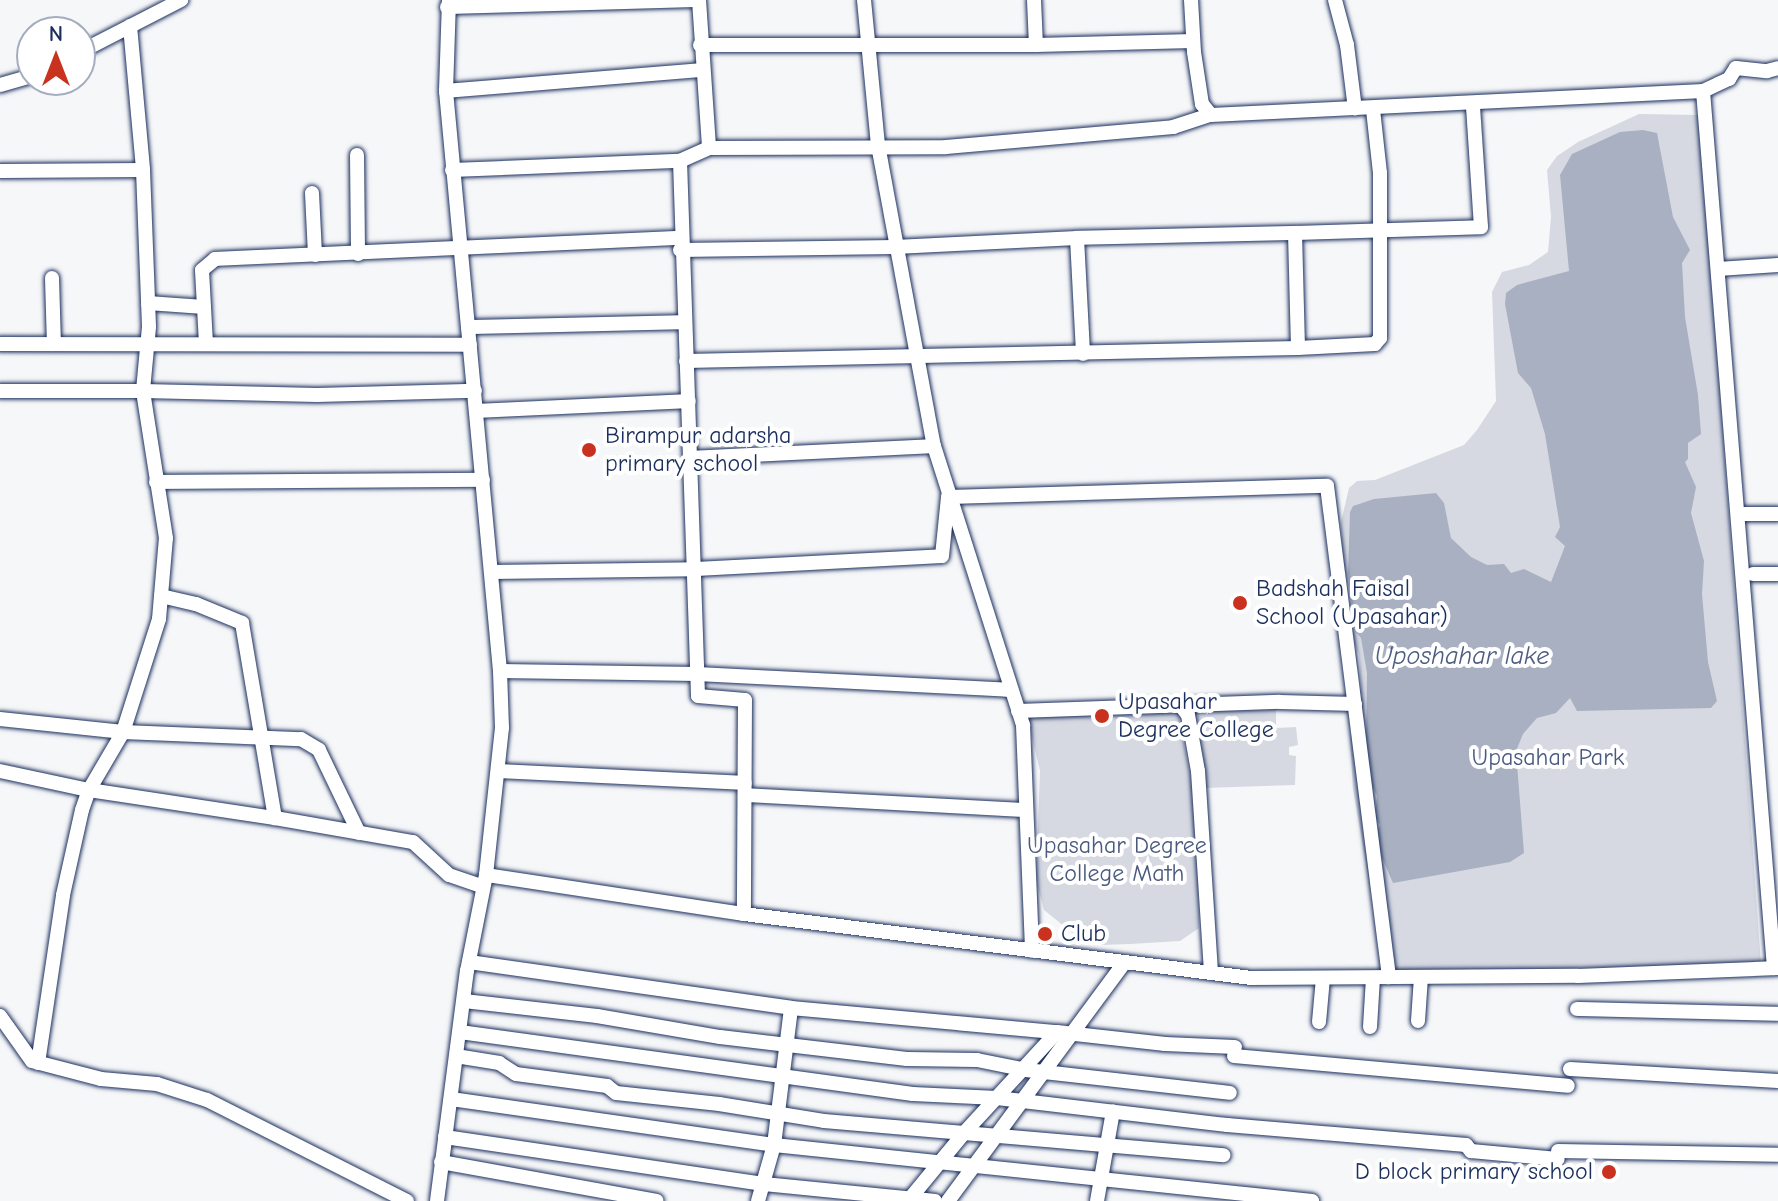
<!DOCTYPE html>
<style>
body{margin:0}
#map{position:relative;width:1778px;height:1201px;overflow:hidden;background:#f6f7f9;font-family:"Comic Neue",sans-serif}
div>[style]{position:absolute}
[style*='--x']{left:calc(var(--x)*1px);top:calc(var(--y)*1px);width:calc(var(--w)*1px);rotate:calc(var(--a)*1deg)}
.green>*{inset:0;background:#d6d9e2}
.water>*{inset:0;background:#a9b0c1}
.roads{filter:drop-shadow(0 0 2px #1b2f5e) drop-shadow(0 0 2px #1b2f5e)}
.street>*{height:14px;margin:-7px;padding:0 7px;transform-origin:7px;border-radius:7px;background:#fff}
.dots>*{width:22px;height:22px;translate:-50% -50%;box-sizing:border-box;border:4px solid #fff;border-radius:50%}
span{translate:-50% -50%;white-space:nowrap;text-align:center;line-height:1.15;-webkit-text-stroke:8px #fff;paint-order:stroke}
.poi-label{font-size:24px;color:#1b2f5e}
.left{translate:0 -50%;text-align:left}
.right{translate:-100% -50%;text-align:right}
.park-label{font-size:24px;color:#4a5a7f}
.water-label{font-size:26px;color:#4d5c81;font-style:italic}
.north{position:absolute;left:16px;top:16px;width:80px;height:80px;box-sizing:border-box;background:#fff;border:2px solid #a4acbf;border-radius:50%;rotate:0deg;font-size:22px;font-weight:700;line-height:32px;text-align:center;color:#1b2f5e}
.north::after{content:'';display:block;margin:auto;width:28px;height:36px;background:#c8321e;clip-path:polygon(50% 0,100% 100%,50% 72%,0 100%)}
</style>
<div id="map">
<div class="green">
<div style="clip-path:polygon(1639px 114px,1700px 115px,1761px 964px,1385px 972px,1353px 789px,1350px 738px,1361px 688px,1359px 655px,1351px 634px,1349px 588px,1343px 570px,1341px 522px,1349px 488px,1357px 481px,1375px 480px,1464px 445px,1477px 430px,1496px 401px,1492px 292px,1502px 272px,1529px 265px,1548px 252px,1551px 217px,1547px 170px,1557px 156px,1578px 142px)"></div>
<div style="clip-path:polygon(1276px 704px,1276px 728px,1296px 727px,1298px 745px,1289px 747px,1289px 755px,1296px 756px,1295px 785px,1203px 788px,1191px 710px)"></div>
<div style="clip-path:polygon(1177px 709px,1197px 811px,1199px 928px,1180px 941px,1130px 944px,1101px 945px,1075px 935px,1044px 910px,1036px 880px,1040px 771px,1027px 716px)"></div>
</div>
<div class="water">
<div style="clip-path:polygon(1643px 130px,1657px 133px,1673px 217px,1690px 250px,1682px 263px,1685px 317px,1698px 395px,1701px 434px,1688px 443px,1688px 459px,1685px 462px,1696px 487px,1691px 513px,1704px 561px,1702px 594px,1708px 662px,1717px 701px,1711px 708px,1577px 711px,1570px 698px,1556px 713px,1537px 718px,1523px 734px,1516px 751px,1524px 853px,1510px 862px,1393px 883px,1374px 839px,1380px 825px,1375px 817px,1377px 796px,1368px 778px,1366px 753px,1367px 673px,1361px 638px,1355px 631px,1348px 573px,1350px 512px,1353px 506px,1374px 499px,1436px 493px,1444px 503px,1451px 538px,1471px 557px,1487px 565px,1504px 564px,1511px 573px,1524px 569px,1551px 582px,1565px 546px,1555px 537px,1560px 527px,1545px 434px,1531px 388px,1518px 373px,1505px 304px,1506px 293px,1517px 285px,1569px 271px,1560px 175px,1572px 154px,1620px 132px)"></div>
</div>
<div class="roads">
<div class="street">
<div style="--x:699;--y:0;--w:148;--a:86.1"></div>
<div style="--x:709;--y:148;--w:32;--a:156"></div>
<div style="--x:680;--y:161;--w:535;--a:88.07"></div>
<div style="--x:698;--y:696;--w:47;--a:4.9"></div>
<div style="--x:745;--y:700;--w:214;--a:90.3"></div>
<div style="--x:864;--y:0;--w:146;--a:84.5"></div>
<div style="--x:878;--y:145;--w:306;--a:79.5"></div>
<div style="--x:934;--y:446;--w:293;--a:72.3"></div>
<div style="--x:1023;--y:725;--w:226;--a:87.7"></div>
<div style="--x:1034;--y:0;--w:45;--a:87.5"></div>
<div style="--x:1191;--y:0;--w:52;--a:86.7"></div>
<div style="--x:1194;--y:52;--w:53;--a:81.3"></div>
<div style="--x:1202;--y:104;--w:14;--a:51"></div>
<div style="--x:1211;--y:115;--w:493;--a:-2.8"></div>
<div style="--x:1703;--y:91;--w:29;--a:-25"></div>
<div style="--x:1729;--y:79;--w:13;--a:-58"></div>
<div style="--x:1736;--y:68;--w:31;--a:6"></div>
<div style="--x:1767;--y:71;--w:11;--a:-15"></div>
<div style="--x:1335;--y:0;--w:47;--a:75.1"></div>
<div style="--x:1347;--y:45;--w:64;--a:82.9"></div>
<div style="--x:447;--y:7;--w:250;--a:-1.6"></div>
<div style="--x:130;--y:26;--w:145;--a:84.8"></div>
<div style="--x:700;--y:45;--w:336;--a:0"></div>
<div style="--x:1036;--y:45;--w:157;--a:-1.5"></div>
<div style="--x:80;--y:52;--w:114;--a:-27.2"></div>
<div style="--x:0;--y:85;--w:33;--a:-16"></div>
<div style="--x:446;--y:91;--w:257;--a:-4.7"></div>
<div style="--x:1703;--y:91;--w:880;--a:85.37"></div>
<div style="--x:709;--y:148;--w:237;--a:-0.2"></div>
<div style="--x:946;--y:147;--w:228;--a:-5"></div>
<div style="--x:1173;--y:127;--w:40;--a:-18"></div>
<div style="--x:357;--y:155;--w:99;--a:89.4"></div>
<div style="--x:452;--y:170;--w:228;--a:-2.3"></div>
<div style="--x:0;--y:171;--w:143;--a:-0.4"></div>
<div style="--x:143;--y:170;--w:157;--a:87.8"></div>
<div style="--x:149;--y:327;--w:64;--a:95.4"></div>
<div style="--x:143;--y:391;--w:143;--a:180"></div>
<div style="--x:312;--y:193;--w:62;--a:87.2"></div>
<div style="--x:1295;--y:233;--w:186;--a:-1.8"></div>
<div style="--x:1481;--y:227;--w:122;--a:-93.8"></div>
<div style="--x:680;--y:250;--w:215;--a:-0.8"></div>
<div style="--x:895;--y:247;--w:182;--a:-2.8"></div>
<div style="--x:1077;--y:238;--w:116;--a:87"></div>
<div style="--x:1718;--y:269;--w:60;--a:-3.8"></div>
<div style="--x:52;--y:278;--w:66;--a:88.3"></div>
<div style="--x:148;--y:303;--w:56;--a:4.1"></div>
<div style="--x:468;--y:327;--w:216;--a:-1.3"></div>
<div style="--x:0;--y:344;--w:470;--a:0.1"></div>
<div style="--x:206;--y:344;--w:74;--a:-93.1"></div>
<div style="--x:202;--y:270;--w:17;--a:-40"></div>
<div style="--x:215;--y:259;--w:465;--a:-2.6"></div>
<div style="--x:1298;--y:348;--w:77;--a:-3"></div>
<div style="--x:1375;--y:344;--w:8;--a:-50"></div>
<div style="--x:1380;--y:338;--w:165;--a:-90"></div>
<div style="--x:1380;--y:173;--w:63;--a:-96.3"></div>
<div style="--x:686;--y:361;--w:612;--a:-1.22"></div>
<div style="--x:1298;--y:348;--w:115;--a:-91.5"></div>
<div style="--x:1295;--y:233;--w:218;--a:178.7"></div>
<div style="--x:477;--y:411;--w:212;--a:-2.7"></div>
<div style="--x:691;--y:458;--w:243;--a:-2.8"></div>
<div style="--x:156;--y:482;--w:327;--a:-0.4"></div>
<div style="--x:1738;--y:514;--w:40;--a:0"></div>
<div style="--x:491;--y:572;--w:205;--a:-0.8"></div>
<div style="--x:696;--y:569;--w:246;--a:-3"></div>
<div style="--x:942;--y:556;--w:59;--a:-84.2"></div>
<div style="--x:948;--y:497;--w:379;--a:-1.7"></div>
<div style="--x:1327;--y:486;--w:495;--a:82.8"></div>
<div style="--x:1753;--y:574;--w:25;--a:0"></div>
<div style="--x:161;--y:596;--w:36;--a:13"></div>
<div style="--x:196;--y:604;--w:50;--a:22.4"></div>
<div style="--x:242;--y:623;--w:198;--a:80.4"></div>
<div style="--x:275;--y:818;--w:140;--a:9.9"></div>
<div style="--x:413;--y:842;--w:49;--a:42.5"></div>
<div style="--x:449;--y:875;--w:36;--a:19"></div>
<div style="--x:500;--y:671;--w:197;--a:0.9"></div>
<div style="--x:697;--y:674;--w:314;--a:2.9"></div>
<div style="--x:1181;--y:706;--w:11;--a:52"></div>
<div style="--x:1188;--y:715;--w:57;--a:79.9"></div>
<div style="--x:1198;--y:771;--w:202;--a:86.3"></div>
<div style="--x:1018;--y:711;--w:262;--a:-2"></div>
<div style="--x:1280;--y:702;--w:75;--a:1.5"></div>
<div style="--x:0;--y:719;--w:124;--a:6"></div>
<div style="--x:123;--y:732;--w:178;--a:2.3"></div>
<div style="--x:301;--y:739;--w:21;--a:31"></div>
<div style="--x:319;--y:750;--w:92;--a:64.3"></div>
<div style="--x:0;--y:771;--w:91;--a:12.1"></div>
<div style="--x:89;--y:790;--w:188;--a:8.6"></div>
<div style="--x:500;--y:771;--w:245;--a:2.8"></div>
<div style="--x:745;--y:795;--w:281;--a:3.1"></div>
<div style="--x:486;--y:875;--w:261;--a:8.6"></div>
<div style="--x:744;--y:914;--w:511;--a:7.19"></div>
<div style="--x:1251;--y:978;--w:327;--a:-0.4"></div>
<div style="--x:1578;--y:976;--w:200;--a:-2.3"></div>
<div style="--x:469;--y:962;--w:325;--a:8.1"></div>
<div style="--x:791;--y:1008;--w:267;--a:5.2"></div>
<div style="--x:464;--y:1001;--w:134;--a:6.4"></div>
<div style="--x:597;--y:1016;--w:125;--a:9.7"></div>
<div style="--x:720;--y:1037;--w:188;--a:6.7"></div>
<div style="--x:907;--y:1059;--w:70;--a:0.8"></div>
<div style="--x:977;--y:1060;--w:50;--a:11.5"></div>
<div style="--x:1026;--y:1070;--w:205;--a:6.4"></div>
<div style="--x:1577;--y:1009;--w:201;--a:1.4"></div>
<div style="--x:0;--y:1016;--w:55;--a:54.6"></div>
<div style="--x:32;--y:1061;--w:71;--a:14.6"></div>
<div style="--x:101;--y:1079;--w:56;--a:5.1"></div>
<div style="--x:157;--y:1084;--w:52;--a:17.7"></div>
<div style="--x:207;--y:1100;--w:224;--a:26.8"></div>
<div style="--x:1418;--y:1021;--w:44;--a:-86.1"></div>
<div style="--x:1319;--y:1022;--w:44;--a:-84.8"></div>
<div style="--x:1370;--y:1027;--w:49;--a:-86.5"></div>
<div style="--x:460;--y:1032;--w:457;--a:7.8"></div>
<div style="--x:913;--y:1094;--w:84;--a:2.7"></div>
<div style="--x:997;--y:1098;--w:232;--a:6.7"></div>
<div style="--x:1227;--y:1125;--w:240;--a:4.8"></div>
<div style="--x:1466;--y:1145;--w:8;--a:50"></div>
<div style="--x:1471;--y:1151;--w:87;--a:5.3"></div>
<div style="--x:456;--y:1056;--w:44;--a:9.2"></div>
<div style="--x:499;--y:1063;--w:20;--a:33"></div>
<div style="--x:516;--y:1074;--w:92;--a:7.5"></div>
<div style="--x:607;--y:1086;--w:11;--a:38"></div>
<div style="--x:616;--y:1093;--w:104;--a:6.1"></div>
<div style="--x:719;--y:1104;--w:106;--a:9.2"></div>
<div style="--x:824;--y:1121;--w:401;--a:4.9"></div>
<div style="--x:1234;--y:1056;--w:335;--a:5.1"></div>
<div style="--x:38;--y:1063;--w:170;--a:-81.5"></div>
<div style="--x:63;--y:895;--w:87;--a:-77.4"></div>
<div style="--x:82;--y:810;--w:21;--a:-71"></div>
<div style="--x:89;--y:790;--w:67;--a:-59.6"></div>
<div style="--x:123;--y:732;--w:119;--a:-72.3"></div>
<div style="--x:159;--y:619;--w:81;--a:-85.1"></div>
<div style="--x:166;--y:538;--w:149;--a:-98.9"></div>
<div style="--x:143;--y:391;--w:174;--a:1.3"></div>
<div style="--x:317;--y:395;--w:158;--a:-1.5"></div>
<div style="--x:1570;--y:1069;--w:208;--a:3.3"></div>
<div style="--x:451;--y:1099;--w:326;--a:8.1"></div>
<div style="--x:774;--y:1145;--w:541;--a:5.94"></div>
<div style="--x:445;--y:1137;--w:322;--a:8.4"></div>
<div style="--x:764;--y:1184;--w:172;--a:5.7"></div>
<div style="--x:1558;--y:1151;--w:220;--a:1"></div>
<div style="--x:441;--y:1162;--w:219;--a:10.2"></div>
<div style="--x:437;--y:1201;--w:232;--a:-82.6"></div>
<div style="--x:467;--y:971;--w:98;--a:-78.8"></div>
<div style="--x:486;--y:875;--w:148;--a:-83.8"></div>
<div style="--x:502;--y:728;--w:57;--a:-92"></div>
<div style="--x:500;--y:671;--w:583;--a:-95.32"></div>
<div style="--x:446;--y:91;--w:91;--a:-88.1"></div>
<div style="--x:758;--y:1201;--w:58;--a:-74.1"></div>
<div style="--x:774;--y:1145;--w:138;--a:-82.9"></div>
<div style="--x:908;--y:1201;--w:88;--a:-50.5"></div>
<div style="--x:964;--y:1133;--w:137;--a:-47.4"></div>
<div style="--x:1057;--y:1032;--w:109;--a:6.3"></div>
<div style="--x:1165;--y:1044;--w:70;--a:2.5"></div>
<div style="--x:948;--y:1201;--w:297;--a:-53.5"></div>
<div style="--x:1097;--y:1201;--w:91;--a:-79.9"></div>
</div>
</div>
<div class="dots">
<div style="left:589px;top:450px;background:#c8321e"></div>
<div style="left:1240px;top:603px;background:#c8321e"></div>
<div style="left:1102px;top:716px;background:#c8321e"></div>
<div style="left:1045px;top:934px;background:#c8321e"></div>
<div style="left:1609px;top:1172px;background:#c8321e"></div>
</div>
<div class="poi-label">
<span class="left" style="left:605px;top:450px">Birampur adarsha<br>primary school</span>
<span class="left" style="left:1256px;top:603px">Badshah Faisal<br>School (Upasahar)</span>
<span class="left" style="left:1118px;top:716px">Upasahar<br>Degree College</span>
<span class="left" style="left:1061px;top:934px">Club</span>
<span class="right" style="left:1593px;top:1172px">D block primary school</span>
</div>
<div class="park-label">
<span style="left:1548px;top:758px">Upasahar Park</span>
<span style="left:1117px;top:860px">Upasahar Degree<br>College Math</span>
</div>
<div class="water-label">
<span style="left:1462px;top:657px">Uposhahar lake</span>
</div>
<div class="north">N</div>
</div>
